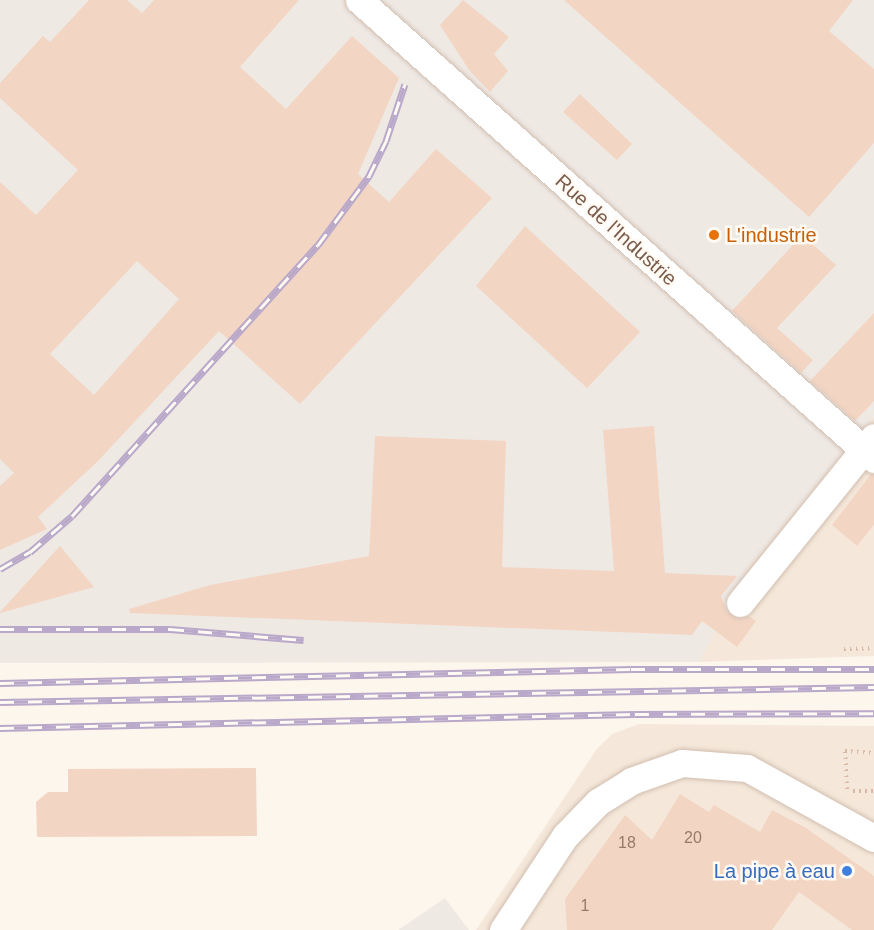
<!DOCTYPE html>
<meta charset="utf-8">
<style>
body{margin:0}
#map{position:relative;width:874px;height:930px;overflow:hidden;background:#fdf6ec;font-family:Arial,sans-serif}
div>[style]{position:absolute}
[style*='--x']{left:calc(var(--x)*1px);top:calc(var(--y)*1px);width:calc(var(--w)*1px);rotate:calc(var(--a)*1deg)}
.residential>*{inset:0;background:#f5e8da}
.industrial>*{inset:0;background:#efe9e4}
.building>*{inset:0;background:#f3d5c3}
.path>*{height:4px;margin-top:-2px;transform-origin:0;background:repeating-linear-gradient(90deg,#d9b8a5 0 1.5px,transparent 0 6px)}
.roads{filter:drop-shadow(0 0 2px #d1beb0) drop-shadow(0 0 2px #d1beb0)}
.street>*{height:27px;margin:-13.5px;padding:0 13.5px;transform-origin:13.5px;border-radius:13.5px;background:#fff}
.rail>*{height:7px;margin-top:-3.5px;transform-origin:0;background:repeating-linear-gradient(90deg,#fffaf3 0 14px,#b9a8c9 0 28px);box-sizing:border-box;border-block:2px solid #b9a8c9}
.dots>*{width:16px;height:16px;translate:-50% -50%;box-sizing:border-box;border:3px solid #fffaf3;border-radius:50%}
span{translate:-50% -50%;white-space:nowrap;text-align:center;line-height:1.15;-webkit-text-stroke:5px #fffaf3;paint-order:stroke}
.number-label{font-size:16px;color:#987a6a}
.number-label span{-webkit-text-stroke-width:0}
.street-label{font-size:20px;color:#7a5c4d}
.food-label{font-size:20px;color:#c56008}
.left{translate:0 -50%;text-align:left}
.shop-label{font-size:20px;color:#366cbe}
.right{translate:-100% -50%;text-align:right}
</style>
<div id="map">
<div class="residential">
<div style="clip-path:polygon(874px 416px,874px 656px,699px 662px,751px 564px)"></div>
<div style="clip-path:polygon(639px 724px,874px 726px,874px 930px,476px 930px,596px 750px,612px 734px)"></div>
</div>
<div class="industrial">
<div style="clip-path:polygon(0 0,874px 0,874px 416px,751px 564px,699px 662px,0 663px)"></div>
<div style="clip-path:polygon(445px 898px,469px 930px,398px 930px)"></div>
</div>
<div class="building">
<div style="clip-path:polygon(evenodd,89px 0,127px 0,142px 13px,154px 0,299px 0,240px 67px,286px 109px,352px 36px,399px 78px,358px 174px,389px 202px,436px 149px,492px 198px,300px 404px,219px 331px,98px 461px,38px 517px,47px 529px,0 550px,0 486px,14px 473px,0 459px,0 182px,36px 215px,78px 170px,0 98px,0 83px,43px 36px,50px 42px,89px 0,137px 261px,179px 299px,94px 395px,50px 354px,137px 261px)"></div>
<div style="clip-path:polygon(463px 0,509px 37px,494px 54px,508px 71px,490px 92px,469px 70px,440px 25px)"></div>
<div style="clip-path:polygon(564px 0,853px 0,829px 31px,874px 69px,874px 143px,809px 217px)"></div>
<div style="clip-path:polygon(580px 94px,632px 144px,617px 160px,563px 112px)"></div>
<div style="clip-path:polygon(525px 226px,640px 332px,587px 388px,476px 286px)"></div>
<div style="clip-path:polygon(802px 235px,836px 265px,777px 328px,813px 360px,801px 373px,732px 311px)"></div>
<div style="clip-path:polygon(874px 313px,874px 401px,855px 421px,810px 381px)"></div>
<div style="clip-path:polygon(654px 426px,665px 573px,737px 576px,721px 596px,726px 609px,737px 618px,749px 616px,756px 621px,737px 647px,702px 621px,692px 635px,130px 613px,129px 609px,210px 585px,369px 556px,375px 436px,506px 441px,502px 567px,614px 571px,603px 430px)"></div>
<div style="clip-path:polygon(871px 474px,874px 474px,874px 525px,857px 546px,832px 525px)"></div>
<div style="clip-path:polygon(60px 546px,94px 587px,0 613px,0 612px)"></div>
<div style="clip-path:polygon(256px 768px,257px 836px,37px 837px,36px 802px,48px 792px,68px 792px,68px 769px)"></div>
<div style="clip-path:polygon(680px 794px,709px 812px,714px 805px,760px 832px,772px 810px,806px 828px,874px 876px,874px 930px,852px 930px,799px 892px,772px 930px,567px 930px,565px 899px,625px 815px,652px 840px)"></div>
</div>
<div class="path">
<div style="--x:844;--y:649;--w:30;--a:-2"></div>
<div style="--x:847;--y:789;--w:38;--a:-93"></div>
<div style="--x:845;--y:751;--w:29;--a:4"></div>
<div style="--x:853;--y:791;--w:21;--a:0"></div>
</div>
<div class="roads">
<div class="street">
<div style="--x:359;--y:0;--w:690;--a:41.71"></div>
<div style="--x:740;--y:603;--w:213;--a:-51.1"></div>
<div style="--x:503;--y:930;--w:113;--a:-56.6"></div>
<div style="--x:565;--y:836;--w:47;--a:-45.9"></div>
<div style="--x:598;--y:802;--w:39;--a:-32"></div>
<div style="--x:631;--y:781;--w:54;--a:-19.4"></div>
<div style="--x:682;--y:763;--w:65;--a:4.4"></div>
<div style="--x:747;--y:768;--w:145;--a:28.9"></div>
</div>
</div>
<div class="rail">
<div style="--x:0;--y:569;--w:34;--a:-30"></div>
<div style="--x:30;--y:552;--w:55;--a:-40.6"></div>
<div style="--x:72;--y:516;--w:366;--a:-47.8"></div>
<div style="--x:318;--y:245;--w:86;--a:-53.5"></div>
<div style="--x:369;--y:176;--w:39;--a:-64"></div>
<div style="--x:386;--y:141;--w:60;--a:-71.6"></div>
<div style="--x:0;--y:629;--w:170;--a:0"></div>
<div style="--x:170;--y:629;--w:134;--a:4.7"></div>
<div style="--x:0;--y:683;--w:631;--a:-1.27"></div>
<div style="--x:631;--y:669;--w:243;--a:0"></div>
<div style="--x:0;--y:702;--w:874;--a:-0.98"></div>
<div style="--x:0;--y:728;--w:635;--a:-1.26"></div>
<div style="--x:635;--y:714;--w:239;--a:-0.2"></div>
</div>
<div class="dots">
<div style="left:714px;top:235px;background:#e8710a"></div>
<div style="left:847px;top:871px;background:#3f7fe0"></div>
</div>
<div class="number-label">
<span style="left:693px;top:838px">20</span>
<span style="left:627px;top:843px">18</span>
<span style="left:585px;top:906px">1</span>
</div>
<div class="street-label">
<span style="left:616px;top:230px;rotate:42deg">Rue de l'Industrie</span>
</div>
<div class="food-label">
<span class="left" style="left:726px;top:235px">L'industrie</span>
</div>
<div class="shop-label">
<span class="right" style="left:835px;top:871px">La pipe à eau</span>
</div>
</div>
